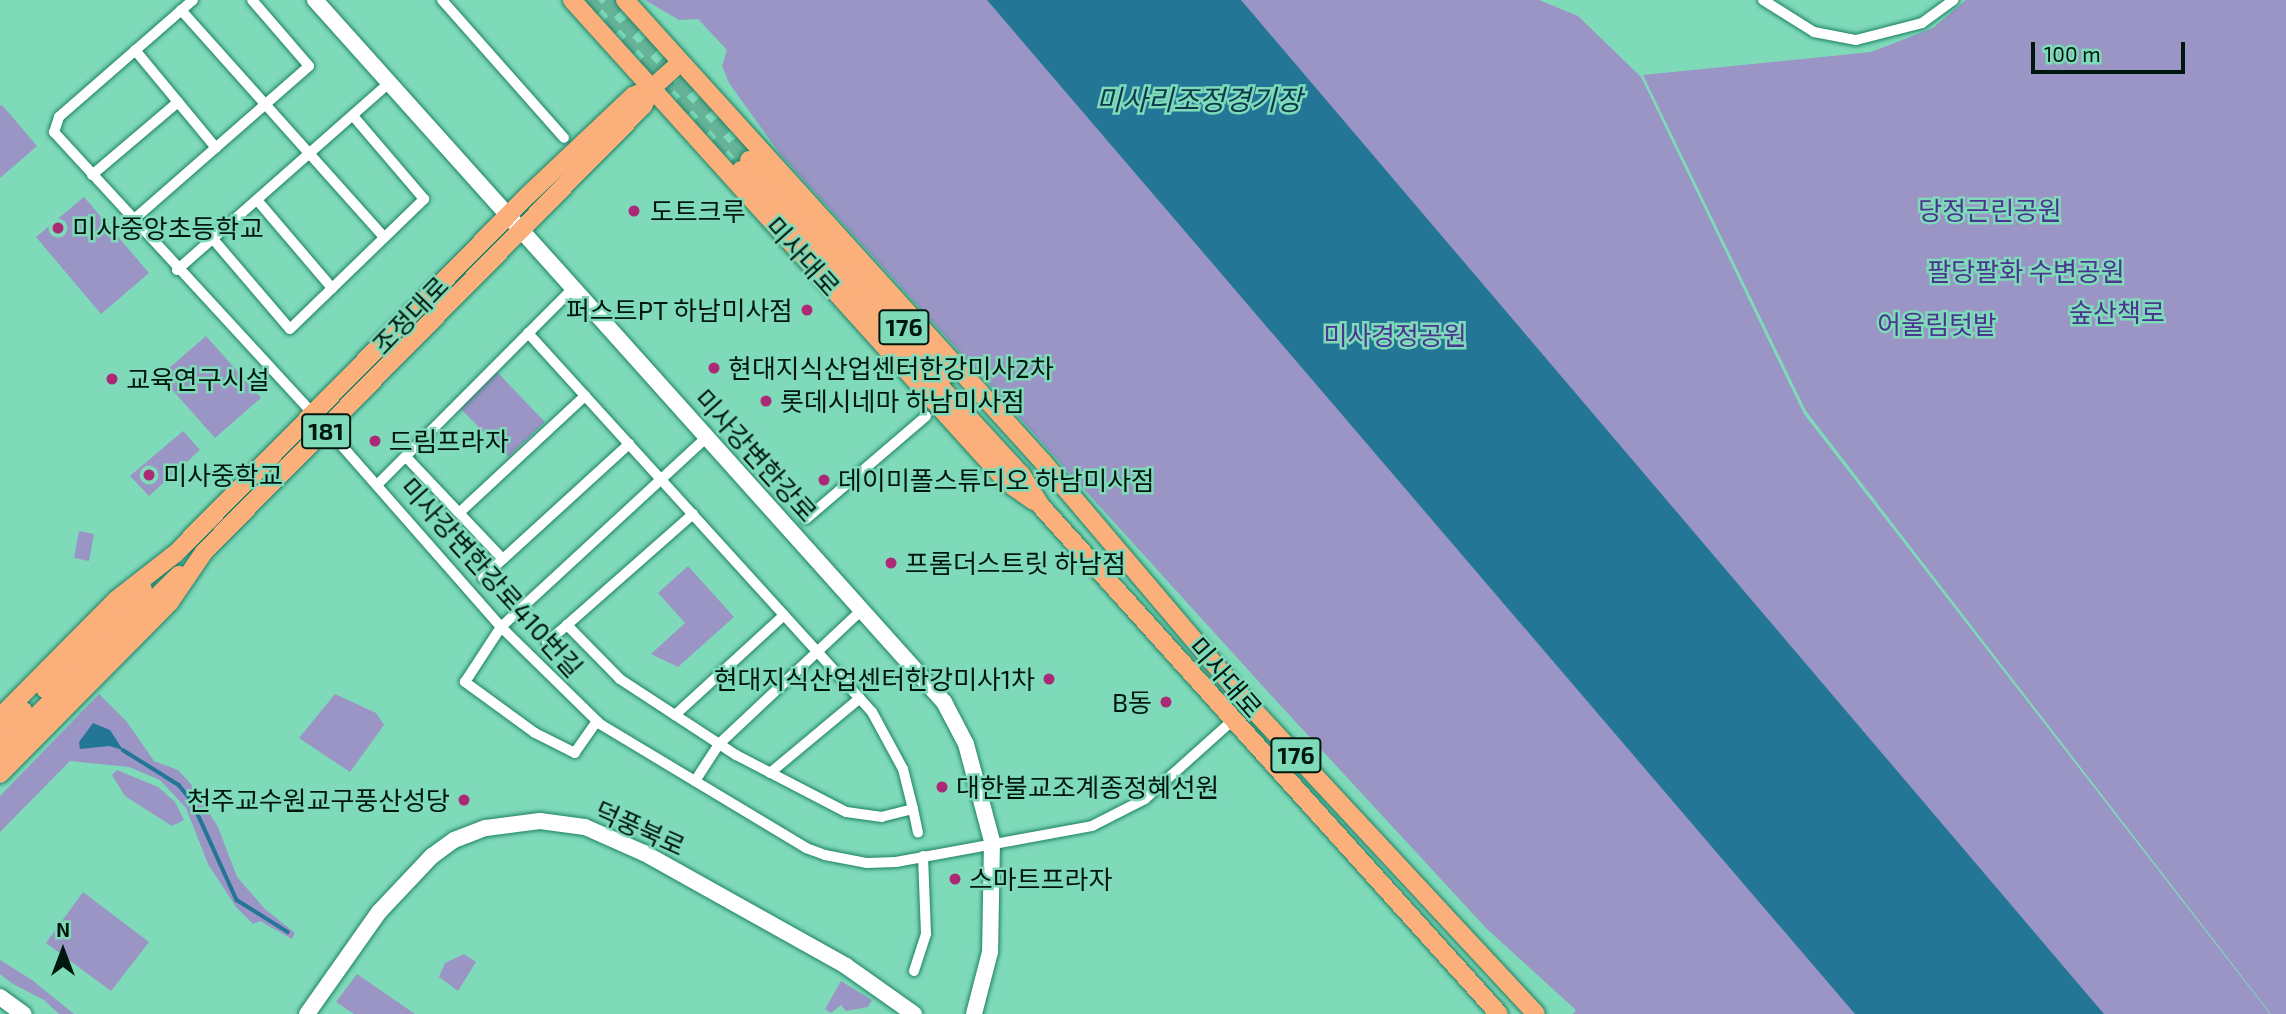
<!DOCTYPE html>
<meta charset="utf-8">
<style>
body{margin:0}
#map{position:relative;width:2286px;height:1014px;overflow:hidden;background:#7fdaba;font-family:"Exo 2","Noto Sans KR",sans-serif}
div>[style]{position:absolute}
[style*='--x']{left:calc(var(--x)*1px);top:calc(var(--y)*1px);width:calc(var(--w)*1px);rotate:calc(var(--a)*1deg)}
.green>*{inset:0;background:#9a95c5}
.water>*{inset:0;background:#247697}
.stream>*{height:3.5px;margin:-1.75px;padding:0 1.75px;transform-origin:1.75px;border-radius:1.75px;background:#247697}
.primary-tunnel>*{height:18px;margin-top:-9px;transform-origin:0;background:repeating-linear-gradient(90deg,#66b398 0 18px,transparent 0 27px)}
.roads{filter:drop-shadow(0 0 2px #1d8165) drop-shadow(0 0 2px #1d8165)}
.street>*{height:10px;margin:-5px;padding:0 5px;transform-origin:5px;border-radius:5px;background:#fff}
.secondary>*{height:16px;margin:-8px;padding:0 8px;transform-origin:8px;border-radius:8px;background:#fff}
.primary>*{height:18px;margin:-9px;padding:0 9px;transform-origin:9px;border-radius:9px;background:#fbb07c}
.dots>*{width:19px;height:19px;translate:-50% -50%;box-sizing:border-box;border:4px solid #7fdaba;border-radius:50%}
span{translate:-50% -50%;white-space:nowrap;text-align:center;line-height:1.15;-webkit-text-stroke:5px #7fdaba;paint-order:stroke}
.shield-label span{padding:2px 5px;background:#7fdaba;border:2px solid;border-radius:5px;-webkit-text-stroke-width:0}
.shield-label{font-size:24px;color:#00170e;font-weight:700}
.park-label{font-size:26px;color:#4b3591}
.poi-label{font-size:26px;color:#00170e}
.left{translate:0 -50%;text-align:left}
.right{translate:-100% -50%;text-align:right}
.street-label{font-size:26px;color:#00170e}
.water-label{font-size:28px;color:#0b3a4d;font-style:italic}
.north{position:absolute;left:28px;top:916px;width:70px;height:70px;-webkit-text-stroke:5px #7fdaba;paint-order:stroke;rotate:0deg;font-size:19px;font-weight:700;line-height:28px;text-align:center;color:#00170e}
.north::after{content:'';display:block;margin:auto;width:24px;height:32px;background:#00170e;clip-path:polygon(50% 0,100% 100%,50% 72%,0 100%)}
.scale{position:absolute;left:2031px;top:42px;width:154px;height:32px;box-sizing:border-box;border:4px solid #00170e;border-top:0;padding-left:9px;font-size:21px;line-height:24px;white-space:nowrap;color:#00170e;-webkit-text-stroke:5px #7fdaba;paint-order:stroke}
</style>
<div id="map">
<div class="green">
<div style="clip-path:polygon(645px 0,1539px 0,1578px 16px,1641px 77px,1804px 414px,2270px 1014px,1573px 1014px,1576px 1010px,1487px 929px,1270px 694px,780px 154px,729px 83px,722px 66px,727px 50px,698px 19px,679px 20px)"></div>
<div style="clip-path:polygon(1966px 0,2286px 0,2286px 1014px,2271px 1014px,1806px 411px,1643px 75px,1871px 52px,1933px 28px)"></div>
<div style="clip-path:polygon(2px 105px,37px 146px,0 178px,0 106px)"></div>
<div style="clip-path:polygon(84px 197px,149px 273px,101px 314px,36px 237px)"></div>
<div style="clip-path:polygon(206px 336px,261px 398px,215px 438px,160px 376px)"></div>
<div style="clip-path:polygon(497px 372px,545px 422px,508px 457px,460px 408px)"></div>
<div style="clip-path:polygon(183px 431px,200px 450px,149px 496px,130px 476px)"></div>
<div style="clip-path:polygon(79px 531px,94px 534px,89px 561px,74px 558px)"></div>
<div style="clip-path:polygon(688px 566px,734px 617px,678px 667px,651px 654px,685px 623px,658px 593px)"></div>
<div style="clip-path:polygon(99px 694px,127px 722px,154px 761px,178px 770px,191px 784px,218px 827px,237px 877px,265px 909px,295px 933px,292px 939px,260px 921px,253px 924px,236px 907px,208px 864px,186px 808px,160px 780px,129px 767px,70px 761px,0 832px,0 796px)"></div>
<div style="clip-path:polygon(335px 694px,376px 713px,384px 725px,350px 772px,299px 738px)"></div>
<div style="clip-path:polygon(117px 770px,158px 787px,175px 802px,184px 820px,172px 826px,125px 796px,112px 775px)"></div>
<div style="clip-path:polygon(83px 892px,149px 942px,111px 991px,46px 943px)"></div>
<div style="clip-path:polygon(464px 954px,476px 962px,458px 991px,439px 977px,445px 963px)"></div>
<div style="clip-path:polygon(0 960px,32px 980px,74px 1014px,59px 1014px,44px 1000px,13px 984px,0 974px)"></div>
<div style="clip-path:polygon(357px 974px,415px 1014px,354px 1014px,336px 1002px)"></div>
<div style="clip-path:polygon(841px 981px,872px 1000px,868px 1007px,846px 1011px,841px 1005px,831px 1013px,825px 1009px)"></div>
</div>
<div class="water">
<div style="clip-path:polygon(987px 0,1241px 0,2104px 1014px,1855px 1014px)"></div>
<div style="clip-path:polygon(93px 723px,110px 730px,123px 750px,109px 746px,80px 749px,79px 742px)"></div>
</div>
<div class="stream">
<div style="--x:123;--y:750;--w:66;--a:32"></div>
<div style="--x:179;--y:785;--w:21;--a:51"></div>
<div style="--x:192;--y:801;--w:109;--a:65.6"></div>
<div style="--x:237;--y:900;--w:60;--a:32.1"></div>
</div>
<div class="primary-tunnel">
<div style="--x:586;--y:0;--w:230;--a:47.6"></div>
<div style="--x:606;--y:0;--w:215;--a:48.2"></div>
</div>
<div class="roads">
<div class="street">
<div style="--x:193;--y:0;--w:178;--a:138.9"></div>
<div style="--x:59;--y:117;--w:16;--a:108"></div>
<div style="--x:54;--y:132;--w:383;--a:47.4"></div>
<div style="--x:442;--y:0;--w:184;--a:48.5"></div>
<div style="--x:1763;--y:0;--w:60;--a:32.1"></div>
<div style="--x:1814;--y:32;--w:43;--a:10.8"></div>
<div style="--x:1856;--y:40;--w:68;--a:-14.4"></div>
<div style="--x:1922;--y:23;--w:39;--a:-36"></div>
<div style="--x:181;--y:10;--w:305;--a:48.2"></div>
<div style="--x:135;--y:50;--w:127;--a:50.4"></div>
<div style="--x:92;--y:175;--w:113;--a:-40.3"></div>
<div style="--x:257;--y:200;--w:116;--a:49.6"></div>
<div style="--x:132;--y:221;--w:235;--a:-41.2"></div>
<div style="--x:309;--y:66;--w:87;--a:-130.8"></div>
<div style="--x:213;--y:239;--w:118;--a:49.5"></div>
<div style="--x:290;--y:329;--w:187;--a:-44.1"></div>
<div style="--x:424;--y:199;--w:109;--a:-130.5"></div>
<div style="--x:177;--y:270;--w:283;--a:-41.4"></div>
<div style="--x:528;--y:333;--w:512;--a:47.77"></div>
<div style="--x:872;--y:712;--w:65;--a:61.5"></div>
<div style="--x:903;--y:769;--w:41;--a:76"></div>
<div style="--x:913;--y:809;--w:32;--a:166"></div>
<div style="--x:882;--y:817;--w:36;--a:-172"></div>
<div style="--x:846;--y:812;--w:124;--a:-152.6"></div>
<div style="--x:736;--y:755;--w:139;--a:-146.8"></div>
<div style="--x:620;--y:679;--w:76;--a:-134.5"></div>
<div style="--x:567;--y:625;--w:168;--a:-41.4"></div>
<div style="--x:328;--y:430;--w:262;--a:48.7"></div>
<div style="--x:501;--y:627;--w:139;--a:44.4"></div>
<div style="--x:600;--y:724;--w:240;--a:31"></div>
<div style="--x:806;--y:848;--w:20;--a:20"></div>
<div style="--x:825;--y:855;--w:43;--a:10.8"></div>
<div style="--x:867;--y:863;--w:29;--a:-2"></div>
<div style="--x:896;--y:862;--w:199;--a:-10.4"></div>
<div style="--x:1092;--y:826;--w:59;--a:-27"></div>
<div style="--x:1145;--y:799;--w:118;--a:-41.9"></div>
<div style="--x:407;--y:458;--w:139;--a:46.5"></div>
<div style="--x:503;--y:559;--w:171;--a:-42.4"></div>
<div style="--x:378;--y:484;--w:276;--a:-45.1"></div>
<div style="--x:460;--y:512;--w:171;--a:-42.9"></div>
<div style="--x:806;--y:519;--w:158;--a:-40.6"></div>
<div style="--x:483;--y:578;--w:28;--a:-44"></div>
<div style="--x:547;--y:642;--w:26;--a:-40"></div>
<div style="--x:675;--y:715;--w:148;--a:-42.5"></div>
<div style="--x:597;--y:721;--w:39;--a:125"></div>
<div style="--x:575;--y:753;--w:45;--a:-153.4"></div>
<div style="--x:535;--y:733;--w:87;--a:-143.9"></div>
<div style="--x:465;--y:682;--w:66;--a:-56.8"></div>
<div style="--x:501;--y:627;--w:280;--a:-42.7"></div>
<div style="--x:770;--y:773;--w:117;--a:-39.8"></div>
<div style="--x:695;--y:781;--w:44;--a:-57"></div>
<div style="--x:719;--y:744;--w:197;--a:-43.2"></div>
<div style="--x:913;--y:809;--w:24;--a:78"></div>
<div style="--x:914;--y:971;--w:39;--a:-72"></div>
<div style="--x:926;--y:934;--w:78;--a:-92.2"></div>
</div>
<div class="secondary">
<div style="--x:315;--y:0;--w:943;--a:48.14"></div>
<div style="--x:944;--y:702;--w:47;--a:62.4"></div>
<div style="--x:966;--y:744;--w:100;--a:75"></div>
<div style="--x:992;--y:841;--w:111;--a:91"></div>
<div style="--x:990;--y:952;--w:64;--a:104.5"></div>
<div style="--x:0;--y:997;--w:29;--a:36"></div>
<div style="--x:307;--y:1014;--w:125;--a:-54.8"></div>
<div style="--x:379;--y:912;--w:77;--a:-46.6"></div>
<div style="--x:432;--y:856;--w:27;--a:-36"></div>
<div style="--x:454;--y:840;--w:34;--a:-21"></div>
<div style="--x:486;--y:828;--w:54;--a:-7.4"></div>
<div style="--x:540;--y:821;--w:45;--a:7.6"></div>
<div style="--x:585;--y:827;--w:64;--a:23.8"></div>
<div style="--x:644;--y:853;--w:231;--a:29.2"></div>
<div style="--x:846;--y:966;--w:83;--a:35.2"></div>
</div>
<div class="primary">
<div style="--x:572;--y:0;--w:651;--a:47.93"></div>
<div style="--x:1008;--y:483;--w:32;--a:35"></div>
<div style="--x:625;--y:0;--w:623;--a:47.86"></div>
<div style="--x:1043;--y:462;--w:320;--a:49.7"></div>
<div style="--x:1250;--y:706;--w:420;--a:47.1"></div>
<div style="--x:749;--y:160;--w:292;--a:47.2"></div>
<div style="--x:741;--y:170;--w:413;--a:47.4"></div>
<div style="--x:1021;--y:474;--w:36;--a:58"></div>
<div style="--x:1040;--y:505;--w:685;--a:47.96"></div>
<div style="--x:45;--y:689;--w:140;--a:-45.6"></div>
<div style="--x:0;--y:717;--w:166;--a:-45.2"></div>
<div style="--x:117;--y:599;--w:75;--a:-37.9"></div>
<div style="--x:176;--y:553;--w:501;--a:-45.49"></div>
<div style="--x:527;--y:196;--w:146;--a:-43.3"></div>
<div style="--x:633;--y:96;--w:21;--a:-23"></div>
<div style="--x:652;--y:88;--w:38;--a:-42"></div>
<div style="--x:0;--y:734;--w:33;--a:-45"></div>
<div style="--x:0;--y:752;--w:252;--a:-44.7"></div>
<div style="--x:0;--y:774;--w:242;--a:-45.3"></div>
<div style="--x:170;--y:602;--w:60;--a:-55.8"></div>
<div style="--x:204;--y:552;--w:626;--a:-45.45"></div>
<div style="--x:643;--y:106;--w:20;--a:-63"></div>
</div>
</div>
<div class="dots">
<div style="left:634px;top:211px;background:#ab2976"></div>
<div style="left:58px;top:228px;background:#ab2976"></div>
<div style="left:807px;top:310px;background:#ab2976"></div>
<div style="left:714px;top:368px;background:#ab2976"></div>
<div style="left:112px;top:379px;background:#ab2976"></div>
<div style="left:766px;top:401px;background:#ab2976"></div>
<div style="left:375px;top:441px;background:#ab2976"></div>
<div style="left:149px;top:475px;background:#ab2976"></div>
<div style="left:824px;top:480px;background:#ab2976"></div>
<div style="left:891px;top:563px;background:#ab2976"></div>
<div style="left:1049px;top:679px;background:#ab2976"></div>
<div style="left:1166px;top:702px;background:#ab2976"></div>
<div style="left:942px;top:787px;background:#ab2976"></div>
<div style="left:464px;top:800px;background:#ab2976"></div>
<div style="left:955px;top:879px;background:#ab2976"></div>
</div>
<div class="shield-label">
<span style="left:904px;top:327px">176</span>
<span style="left:326px;top:431px">181</span>
<span style="left:1296px;top:755px">176</span>
</div>
<div class="park-label">
<span style="left:1990px;top:210px">당정근린공원</span>
<span style="left:2026px;top:271px">팔당팔화 수변공원</span>
<span style="left:2117px;top:312px">숲산책로</span>
<span style="left:1937px;top:324px">어울림텃밭</span>
<span style="left:1395px;top:335px">미사경정공원</span>
</div>
<div class="poi-label">
<span class="left" style="left:650px;top:211px">도트크루</span>
<span class="left" style="left:72px;top:228px">미사중앙초등학교</span>
<span class="right" style="left:793px;top:310px">퍼스트PT 하남미사점</span>
<span class="left" style="left:728px;top:368px">현대지식산업센터한강미사2차</span>
<span class="left" style="left:126px;top:379px">교육연구시설</span>
<span class="left" style="left:780px;top:401px">롯데시네마 하남미사점</span>
<span class="left" style="left:389px;top:441px">드림프라자</span>
<span class="left" style="left:163px;top:475px">미사중학교</span>
<span class="left" style="left:838px;top:480px">데이미폴스튜디오 하남미사점</span>
<span class="left" style="left:905px;top:563px">프롬더스트릿 하남점</span>
<span class="right" style="left:1035px;top:679px">현대지식산업센터한강미사1차</span>
<span class="right" style="left:1152px;top:702px">B동</span>
<span class="left" style="left:956px;top:787px">대한불교조계종정혜선원</span>
<span class="right" style="left:450px;top:800px">천주교수원교구풍산성당</span>
<span class="left" style="left:969px;top:879px">스마트프라자</span>
</div>
<div class="street-label">
<span style="left:803px;top:256px;rotate:48deg">미사대로</span>
<span style="left:410px;top:315px;rotate:-46deg">조정대로</span>
<span style="left:756px;top:455px;rotate:48deg">미사강변한강로</span>
<span style="left:492px;top:577px;rotate:48deg">미사강변한강로410번길</span>
<span style="left:1226px;top:677px;rotate:49deg">미사대로</span>
<span style="left:640px;top:828px;rotate:24deg">덕풍북로</span>
</div>
<div class="water-label">
<span style="left:1199px;top:99px">미사리조정경기장</span>
</div>
<div class="north">N</div>
<div class="scale">100 m</div>
</div>
